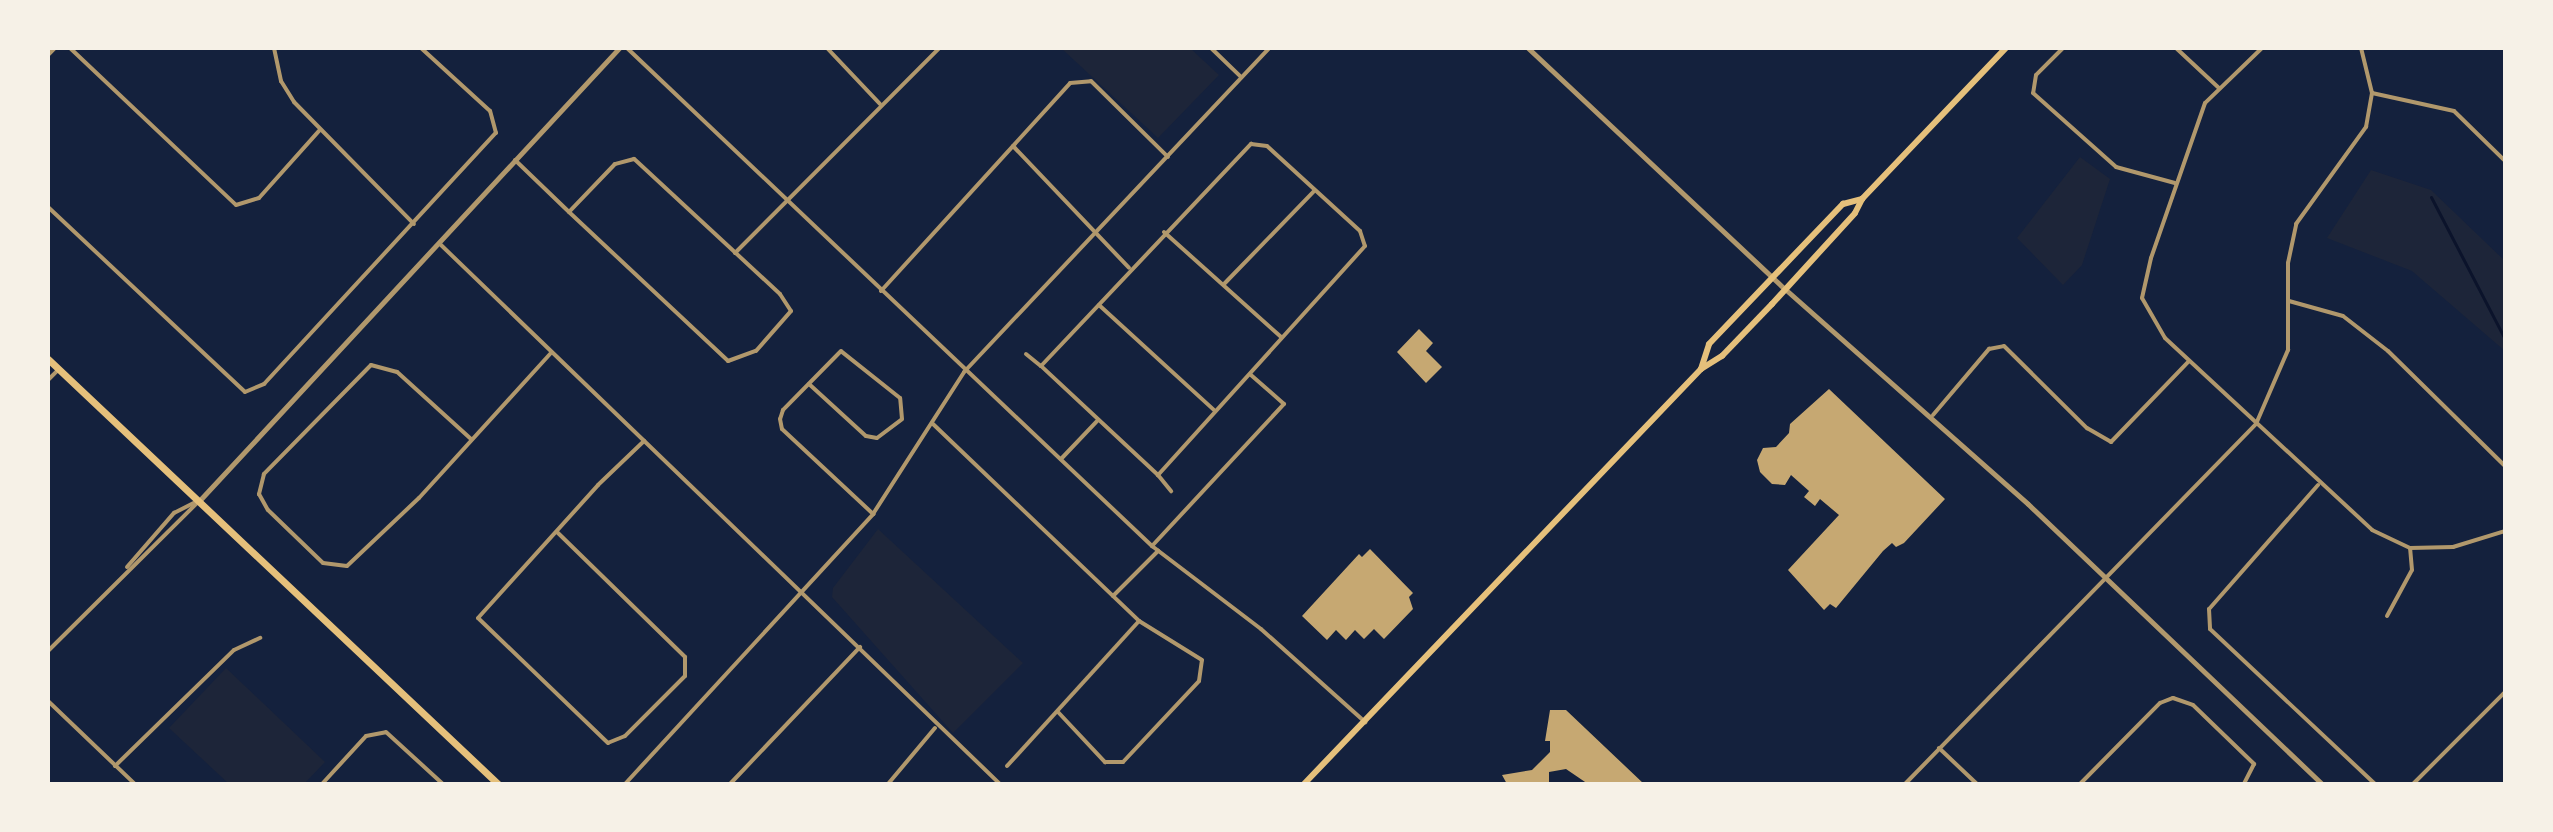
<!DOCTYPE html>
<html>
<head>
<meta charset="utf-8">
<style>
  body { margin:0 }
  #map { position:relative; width:2553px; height:832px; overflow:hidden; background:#14213d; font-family:"Libre Baskerville",serif }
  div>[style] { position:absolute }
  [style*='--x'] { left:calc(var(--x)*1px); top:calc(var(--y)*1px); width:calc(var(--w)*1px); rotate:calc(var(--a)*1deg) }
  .green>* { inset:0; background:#1d2539 }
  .stream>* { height:3px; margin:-1.5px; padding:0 1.5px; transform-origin:1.5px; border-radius:1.5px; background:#0b132b }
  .building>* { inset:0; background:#c6a872 }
  .minor>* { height:4px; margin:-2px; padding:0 2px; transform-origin:2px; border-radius:2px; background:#b1986c }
  .tertiary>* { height:5px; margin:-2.5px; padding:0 2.5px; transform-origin:2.5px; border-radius:2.5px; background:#b1986c }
  .secondary>* { height:6px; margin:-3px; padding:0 3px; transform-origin:3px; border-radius:3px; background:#e5c07b }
  .primary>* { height:7px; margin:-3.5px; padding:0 3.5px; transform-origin:3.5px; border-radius:3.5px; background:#e5c07b }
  span { translate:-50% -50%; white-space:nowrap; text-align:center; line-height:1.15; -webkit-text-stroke:8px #f6f1e7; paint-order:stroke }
  .frame { position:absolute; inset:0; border:50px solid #f6f1e7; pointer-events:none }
</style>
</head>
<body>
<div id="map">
  <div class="green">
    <i style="clip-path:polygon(1061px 48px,1190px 48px,1219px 75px,1158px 138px)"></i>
    <i style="clip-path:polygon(2080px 157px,2110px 179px,2082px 265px,2063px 285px,2017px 238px)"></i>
    <i style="clip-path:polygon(2371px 170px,2431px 190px,2505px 261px,2505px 351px,2412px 271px,2327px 238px)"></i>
    <i style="clip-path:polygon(878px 529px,1023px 663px,953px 733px,832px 597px,833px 588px)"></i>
    <i style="clip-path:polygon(226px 668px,325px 762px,304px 784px,229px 784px,169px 728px)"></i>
  </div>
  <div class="stream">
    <i style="--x:2431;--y:197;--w:160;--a:62.5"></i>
  </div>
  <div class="building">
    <i style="clip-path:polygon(1419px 329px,1433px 343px,1426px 351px,1442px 367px,1426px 383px,1397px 352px)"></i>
    <i style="clip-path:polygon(1829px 389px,1945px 499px,1904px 543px,1896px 547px,1892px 543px,1883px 551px,1836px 608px,1830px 604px,1824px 610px,1788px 570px,1839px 515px,1820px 499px,1815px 506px,1804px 497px,1809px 491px,1791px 475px,1785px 485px,1772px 484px,1760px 472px,1757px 460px,1763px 448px,1776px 447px,1789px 433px,1790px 424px)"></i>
    <i style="clip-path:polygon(1370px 549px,1413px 593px,1409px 597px,1413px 609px,1384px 639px,1374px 629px,1364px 639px,1355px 630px,1346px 640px,1336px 630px,1327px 640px,1302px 616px,1359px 554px,1362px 557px)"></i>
    <i style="clip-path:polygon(1550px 710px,1566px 710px,1644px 784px,1588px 784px,1566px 769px,1549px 772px,1549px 784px,1507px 784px,1502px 775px,1532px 770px,1550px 752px,1550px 741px,1545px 741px)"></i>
  </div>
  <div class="minor">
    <i style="--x:70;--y:48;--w:228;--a:43.4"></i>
    <i style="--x:236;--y:205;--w:24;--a:-17"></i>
    <i style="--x:259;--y:198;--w:90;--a:-48.2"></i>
    <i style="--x:274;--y:48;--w:34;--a:78"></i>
    <i style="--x:281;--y:81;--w:25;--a:58"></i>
    <i style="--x:294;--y:102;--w:171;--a:45.5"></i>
    <i style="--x:627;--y:48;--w:724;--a:43.49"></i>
    <i style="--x:1152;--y:546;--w:137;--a:37.3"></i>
    <i style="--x:1261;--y:629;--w:140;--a:41.8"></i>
    <i style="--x:827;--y:48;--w:77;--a:46.6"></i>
    <i style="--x:1211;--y:48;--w:42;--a:44"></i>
    <i style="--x:2063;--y:48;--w:38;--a:135"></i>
    <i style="--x:2036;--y:75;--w:18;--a:99"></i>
    <i style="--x:2033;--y:93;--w:111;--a:41.7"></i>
    <i style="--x:2116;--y:167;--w:61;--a:15.2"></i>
    <i style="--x:2176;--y:48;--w:59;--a:42.9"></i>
    <i style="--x:2262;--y:48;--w:79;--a:136"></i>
    <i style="--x:2205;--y:103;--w:164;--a:109.2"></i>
    <i style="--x:2151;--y:258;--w:41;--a:102.7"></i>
    <i style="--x:2142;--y:298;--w:46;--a:60.1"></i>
    <i style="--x:2165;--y:338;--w:282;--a:42.8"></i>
    <i style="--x:2372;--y:530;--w:42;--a:25.3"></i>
    <i style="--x:2410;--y:548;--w:43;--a:-1.3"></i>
    <i style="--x:2453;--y:547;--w:54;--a:-17.1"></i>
    <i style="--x:48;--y:55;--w:10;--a:-45"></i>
    <i style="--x:2372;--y:93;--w:84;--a:12.4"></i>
    <i style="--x:2454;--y:111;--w:71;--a:44.4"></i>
    <i style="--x:1251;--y:144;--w:16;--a:7"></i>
    <i style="--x:1267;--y:146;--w:126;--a:42.4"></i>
    <i style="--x:1360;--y:231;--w:16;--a:72"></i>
    <i style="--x:1365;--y:246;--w:309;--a:132.1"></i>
    <i style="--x:1158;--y:475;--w:160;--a:-137"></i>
    <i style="--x:1041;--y:366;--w:306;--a:-46.6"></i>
    <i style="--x:1013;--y:146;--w:168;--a:46.4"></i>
    <i style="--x:515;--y:160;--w:75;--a:43.9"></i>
    <i style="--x:569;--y:212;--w:218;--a:43.1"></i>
    <i style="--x:728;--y:361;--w:30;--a:-20"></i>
    <i style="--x:756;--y:351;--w:53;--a:-48.8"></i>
    <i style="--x:791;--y:311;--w:20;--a:-123"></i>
    <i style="--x:780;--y:294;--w:199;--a:-137.2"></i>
    <i style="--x:634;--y:159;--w:20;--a:165"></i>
    <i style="--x:615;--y:164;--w:66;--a:133.8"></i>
    <i style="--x:48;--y:207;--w:270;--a:43.2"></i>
    <i style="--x:245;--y:392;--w:21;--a:-23"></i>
    <i style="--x:264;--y:384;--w:342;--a:-47.3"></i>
    <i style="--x:496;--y:133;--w:23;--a:-105"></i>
    <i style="--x:490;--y:111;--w:93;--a:-137.6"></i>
    <i style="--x:1164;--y:232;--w:157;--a:41.9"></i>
    <i style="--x:441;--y:245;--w:777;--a:43.96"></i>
    <i style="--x:735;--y:253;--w:289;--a:-45.1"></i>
    <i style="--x:1225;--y:283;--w:129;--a:-45.9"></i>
    <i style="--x:881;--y:291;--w:281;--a:-47.7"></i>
    <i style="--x:1070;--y:83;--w:21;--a:-5"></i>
    <i style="--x:1091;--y:81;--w:108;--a:44.6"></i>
    <i style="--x:2289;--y:301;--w:56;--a:15.5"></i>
    <i style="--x:2343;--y:316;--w:57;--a:37.9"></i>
    <i style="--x:2388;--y:351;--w:164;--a:44.5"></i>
    <i style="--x:1099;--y:305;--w:157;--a:42.4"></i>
    <i style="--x:1026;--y:354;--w:19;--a:39"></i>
    <i style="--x:48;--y:380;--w:14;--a:-45"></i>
    <i style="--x:809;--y:384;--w:77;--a:42.4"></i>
    <i style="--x:866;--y:436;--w:11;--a:10"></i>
    <i style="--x:877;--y:438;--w:31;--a:-37"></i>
    <i style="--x:902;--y:419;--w:21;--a:-95"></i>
    <i style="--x:900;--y:398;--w:75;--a:-141.5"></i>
    <i style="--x:841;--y:351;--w:83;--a:134.5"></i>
    <i style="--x:783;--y:410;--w:9;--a:108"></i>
    <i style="--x:780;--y:419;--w:10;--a:79"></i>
    <i style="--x:782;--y:429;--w:125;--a:43"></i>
    <i style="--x:1933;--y:415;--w:87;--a:-49.7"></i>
    <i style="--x:1989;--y:349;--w:15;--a:-11"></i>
    <i style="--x:2004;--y:346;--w:117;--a:44.7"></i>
    <i style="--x:2087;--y:428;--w:28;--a:30"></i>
    <i style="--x:2111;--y:442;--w:112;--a:-46.1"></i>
    <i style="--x:933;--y:424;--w:285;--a:43.7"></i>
    <i style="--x:1139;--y:621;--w:196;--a:132.3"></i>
    <i style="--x:471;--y:439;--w:100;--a:-137.8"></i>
    <i style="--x:397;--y:372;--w:27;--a:-165"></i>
    <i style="--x:371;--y:365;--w:153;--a:134.5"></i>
    <i style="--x:264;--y:474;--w:21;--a:104"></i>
    <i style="--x:259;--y:494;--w:18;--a:61"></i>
    <i style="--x:268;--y:510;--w:76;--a:43.9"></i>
    <i style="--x:323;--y:563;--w:24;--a:7"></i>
    <i style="--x:347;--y:566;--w:99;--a:-43.4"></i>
    <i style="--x:419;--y:498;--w:195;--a:-47.7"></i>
    <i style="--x:1061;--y:459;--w:54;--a:-46.5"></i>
    <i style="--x:1158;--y:475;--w:21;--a:51"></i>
    <i style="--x:2318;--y:485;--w:165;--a:131.3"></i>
    <i style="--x:2209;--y:609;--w:20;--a:87"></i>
    <i style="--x:2210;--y:629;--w:226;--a:43.2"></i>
    <i style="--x:557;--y:532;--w:179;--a:44.3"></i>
    <i style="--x:685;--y:657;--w:19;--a:90"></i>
    <i style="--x:685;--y:676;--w:85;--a:135"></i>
    <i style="--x:625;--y:736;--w:18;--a:158"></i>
    <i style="--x:608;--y:743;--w:180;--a:-136.1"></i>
    <i style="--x:478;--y:618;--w:179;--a:-47.9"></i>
    <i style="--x:598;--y:485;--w:64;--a:-43.7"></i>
    <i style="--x:1152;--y:546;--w:194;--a:-47.1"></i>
    <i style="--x:1284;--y:404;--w:44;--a:-138.7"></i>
    <i style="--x:127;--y:567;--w:72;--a:-49"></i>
    <i style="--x:174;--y:513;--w:22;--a:-27"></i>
    <i style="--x:1113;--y:596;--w:64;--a:-45"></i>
    <i style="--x:2387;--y:616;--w:52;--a:-61.5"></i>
    <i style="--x:2412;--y:570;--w:22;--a:-95"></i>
    <i style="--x:48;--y:651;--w:213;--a:-44.8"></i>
    <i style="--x:48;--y:701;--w:120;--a:43.7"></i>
    <i style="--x:1058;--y:712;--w:69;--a:46.8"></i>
    <i style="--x:1105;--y:762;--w:18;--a:0"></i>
    <i style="--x:1123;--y:762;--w:111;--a:-46.8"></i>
    <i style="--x:1199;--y:681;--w:21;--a:-82"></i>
    <i style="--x:1202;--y:660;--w:74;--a:-148.2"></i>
    <i style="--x:1939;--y:748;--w:52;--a:43.5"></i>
    <i style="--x:115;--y:766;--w:166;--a:-44.3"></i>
    <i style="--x:234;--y:650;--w:29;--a:-25"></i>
    <i style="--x:322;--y:784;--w:65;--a:-47.5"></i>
    <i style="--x:366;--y:736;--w:20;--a:-11"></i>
    <i style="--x:386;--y:732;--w:77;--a:42.4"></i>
    <i style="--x:625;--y:784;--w:367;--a:-47.4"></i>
    <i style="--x:873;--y:514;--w:169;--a:-57.3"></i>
    <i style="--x:964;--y:372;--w:445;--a:-46.7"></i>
    <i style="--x:730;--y:784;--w:189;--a:-46.5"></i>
    <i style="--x:888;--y:784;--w:73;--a:-50"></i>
    <i style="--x:1905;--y:784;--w:503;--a:-45.73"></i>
    <i style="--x:2256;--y:424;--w:81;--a:-66.6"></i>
    <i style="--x:2288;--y:350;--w:87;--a:-90"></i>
    <i style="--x:2288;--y:263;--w:40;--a:-78"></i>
    <i style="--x:2296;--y:224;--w:120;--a:-54.2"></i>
    <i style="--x:2366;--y:127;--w:35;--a:-80"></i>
    <i style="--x:2372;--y:93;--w:46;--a:-103.7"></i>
    <i style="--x:2080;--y:784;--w:114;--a:-45.4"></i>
    <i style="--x:2160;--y:703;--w:14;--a:-21"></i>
    <i style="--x:2173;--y:698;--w:21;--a:19"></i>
    <i style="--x:2193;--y:705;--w:85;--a:44"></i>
    <i style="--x:2254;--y:764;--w:22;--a:117"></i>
    <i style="--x:2413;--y:784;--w:130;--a:-45"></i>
  </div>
  <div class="tertiary">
    <i style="--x:1528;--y:48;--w:352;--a:43.2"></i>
    <i style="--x:1785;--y:289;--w:324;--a:41.5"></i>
    <i style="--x:2028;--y:504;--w:406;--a:43.6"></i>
    <i style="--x:199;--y:501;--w:618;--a:-47.16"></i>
  </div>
  <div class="secondary">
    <i style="--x:1701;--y:369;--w:26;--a:-72"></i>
    <i style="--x:1709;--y:344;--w:194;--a:-46.3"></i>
    <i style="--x:1843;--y:204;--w:20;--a:-15"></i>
    <i style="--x:1304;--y:784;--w:574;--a:-46.27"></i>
    <i style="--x:1701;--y:369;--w:25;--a:-32"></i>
    <i style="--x:1722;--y:356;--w:72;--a:-46.1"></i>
    <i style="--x:1772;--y:304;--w:123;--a:-47.6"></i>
    <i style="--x:1855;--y:213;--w:16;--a:-63"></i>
    <i style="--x:1862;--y:199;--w:209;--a:-46.4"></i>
  </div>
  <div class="primary">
    <i style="--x:48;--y:359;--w:619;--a:43.36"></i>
  </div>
  <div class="frame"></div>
</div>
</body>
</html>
